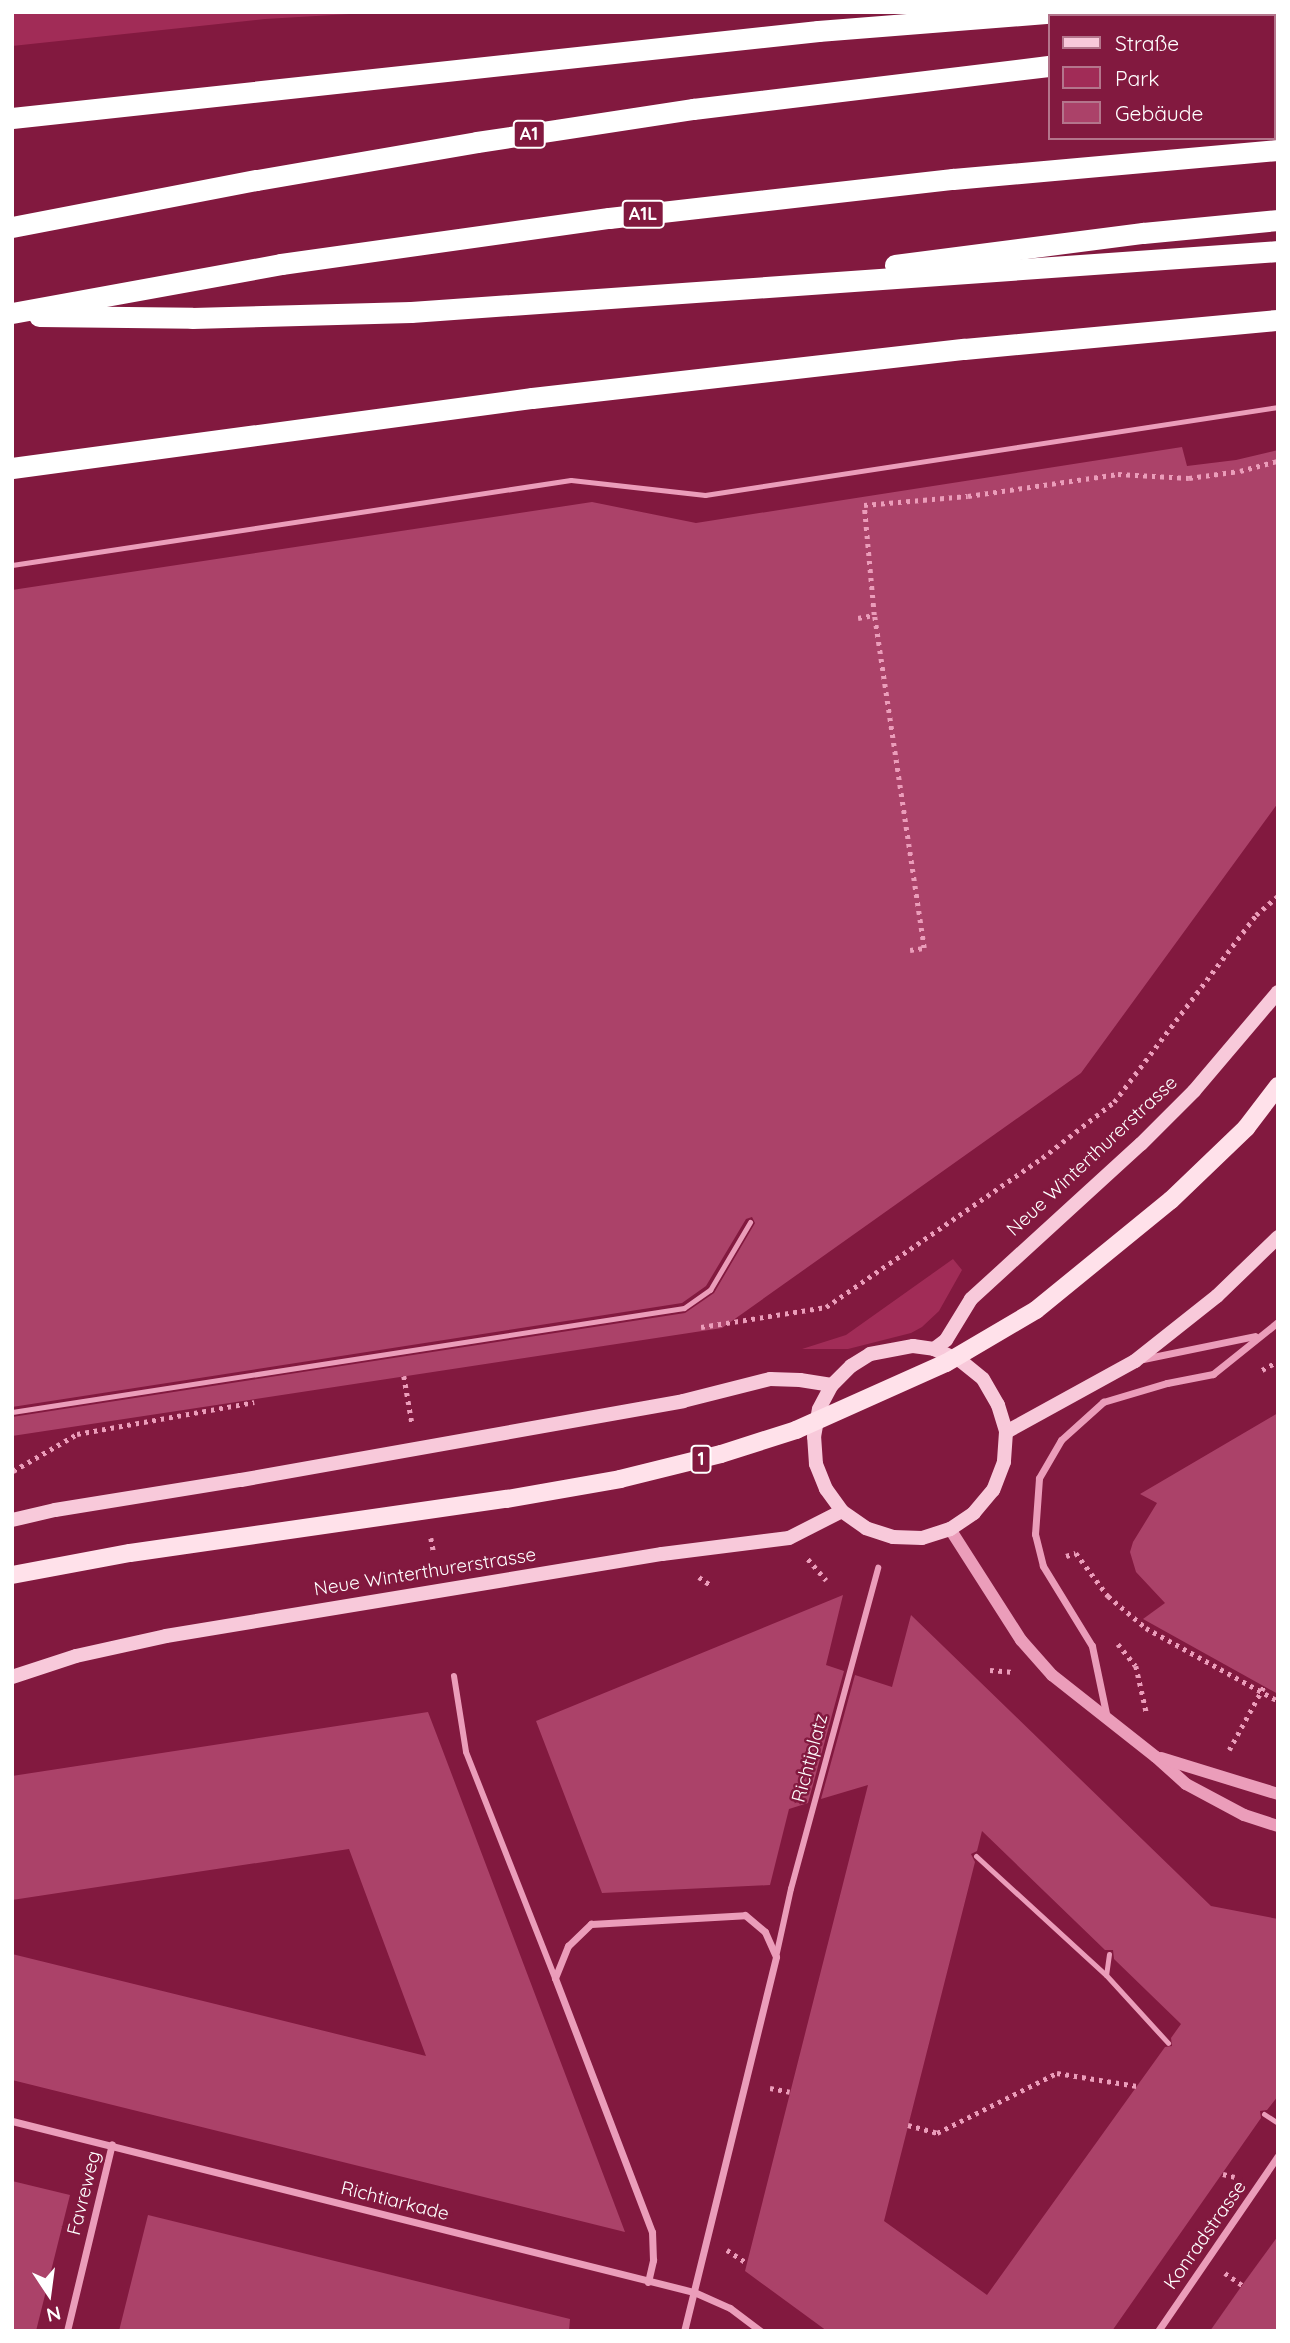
<!DOCTYPE html>
<html>
<head>
<meta charset="utf-8">
<style>
  body { margin:0 }
  #map { position:relative; width:1290px; height:2343px; overflow:hidden; background:#82193f; font-family:Quicksand,sans-serif }
  div>[style] { position:absolute }
  [style*='--x'] { left:calc(var(--x)*1px); top:calc(var(--y)*1px); width:calc(var(--w)*1px); rotate:calc(var(--a)*1deg) }
  .green>* { inset:0; background:#a12c57 }
  .building>* { inset:0; background:#ab4269 }
  .path>* { height:4.5px; margin-top:-2.25px; transform-origin:0; background:repeating-linear-gradient(90deg,#eb9dba 0 3.5px,transparent 0 8.5px) }
  .service>* { height:5px; margin:-2.5px; padding:0 2.5px; transform-origin:2.5px; border-radius:2.5px; background:#eb9dba }
  .pedestrian>* { height:6px; margin:-3px; padding:0 3px; transform-origin:3px; border-radius:3px; background:#eb9dba }
  .minor>* { height:7px; margin:-3.5px; padding:0 3.5px; transform-origin:3.5px; border-radius:3.5px; background:#eb9dba }
  .tertiary>* { height:12px; margin:-6px; padding:0 6px; transform-origin:6px; border-radius:6px; background:#eb9dba }
  .secondary>* { height:14px; margin:-7px; padding:0 7px; transform-origin:7px; border-radius:7px; background:#f8c9da }
  .motorway>* { height:21px; margin:-10.5px; padding:0 10.5px; transform-origin:10.5px; border-radius:10.5px; background:#fff }
  .primary-bridge>* { height:18px; margin:-9px; padding:0 9px; transform-origin:9px; border-radius:9px; background:#ffe1ea }
  span { translate:-50% -50%; white-space:nowrap; text-align:center; line-height:1.15; -webkit-text-stroke:5px #82193f; paint-order:stroke }
  .shield-label span { padding:2px 5px; background:#82193f; border:2px solid; border-radius:5px; -webkit-text-stroke-width:0 }
  .shield-label { font-size:18px; color:#fff; font-weight:700 }
  .street-label { font-size:19px; color:#fff }
  .frame { position:absolute; inset:0; border:14px solid #fff; pointer-events:none }
  .legend { position:absolute; left:1048px; top:14px; width:228px; height:126px; box-sizing:border-box; background:#82193f; border:2px solid #b4758c; margin:0; padding:9px 12px; list-style:none; font-size:21px; color:#fff }
  .legend li { display:flex; align-items:center; gap:14px; height:35px }
  .legend b { width:35px; border:2px solid #b4758c }
  .north { position:absolute; left:14px; top:2259px; width:70px; height:70px; -webkit-text-stroke:5px #82193f; paint-order:stroke; rotate:167deg; font-size:19px; font-weight:700; line-height:28px; text-align:center; color:#fff }
  .north::after { content:''; display:block; margin:auto; width:24px; height:32px; background:#fff; clip-path:polygon(50% 0,100% 100%,50% 72%,0 100%) }
</style>
</head>
<body>
<div id="map">
  <div class="green">
    <i style="clip-path:polygon(12px 12px,384px 12px,265px 19px,12px 46px)"></i>
    <i style="clip-path:polygon(953px 1259px,962px 1270px,939px 1311px,922px 1327px,911px 1333px,848px 1349px,802px 1349px,846px 1335px)"></i>
  </div>
  <div class="building">
    <i style="clip-path:polygon(1182px 447px,1187px 466px,1236px 460px,1278px 450px,1278px 803px,1081px 1073px,722px 1328px,12px 1436px,12px 1417px,685px 1313px,714px 1293px,755px 1223px,752px 1217px,746px 1219px,706px 1286px,682px 1303px,12px 1407px,12px 590px,592px 502px,696px 523px)"></i>
    <i style="clip-path:polygon(1278px 1413px,1278px 1694px,1143px 1619px,1165px 1603px,1136px 1572px,1130px 1552px,1133px 1542px,1157px 1503px,1140px 1494px)"></i>
    <i style="clip-path:polygon(843px 1595px,826px 1665px,844px 1671px,808px 1803px,789px 1809px,770px 1885px,602px 1893px,536px 1721px)"></i>
    <i style="clip-path:polygon(evenodd,911px 1615px,1211px 1906px,1278px 1919px,1278px 2096px,1267px 2110px,1260px 2111px,1261px 2118px,1112px 2331px,827px 2331px,745px 2271px,868px 1785px,821px 1799px,855px 1675px,892px 1687px,911px 1615px,982px 1831px,1105px 1950px,1113px 1950px,1114px 1959px,1181px 2024px,1171px 2038px,1172px 2046px,1165px 2047px,987px 2295px,884px 2221px,975px 1862px,971px 1854px,977px 1851px,982px 1831px)"></i>
    <i style="clip-path:polygon(428px 1712px,441px 1746px,625px 2232px,12px 2080px,12px 1954px,426px 2056px,349px 1849px,12px 1900px,12px 1776px)"></i>
    <i style="clip-path:polygon(12px 2181px,70px 2195px,36px 2331px,12px 2331px)"></i>
    <i style="clip-path:polygon(148px 2215px,570px 2319px,569px 2331px,119px 2331px)"></i>
    <i style="clip-path:polygon(1278px 2236px,1278px 2331px,1210px 2331px,1243px 2284px)"></i>
  </div>
  <div class="path">
    <i style="--x:858;--y:618;--w:16;--a:-11"></i>
    <i style="--x:910;--y:950;--w:14;--a:-8"></i>
    <i style="--x:924;--y:948;--w:337;--a:-98.5"></i>
    <i style="--x:874;--y:615;--w:110;--a:-95.2"></i>
    <i style="--x:864;--y:505;--w:104;--a:-4.9"></i>
    <i style="--x:968;--y:496;--w:152;--a:-8.3"></i>
    <i style="--x:1118;--y:474;--w:71;--a:3.2"></i>
    <i style="--x:1189;--y:478;--w:51;--a:-7.8"></i>
    <i style="--x:1240;--y:471;--w:39;--a:-15"></i>
    <i style="--x:701;--y:1327;--w:127;--a:-9.1"></i>
    <i style="--x:826;--y:1307;--w:262;--a:-34.6"></i>
    <i style="--x:1042;--y:1158;--w:91;--a:-37.9"></i>
    <i style="--x:1114;--y:1102;--w:235;--a:-52.8"></i>
    <i style="--x:1256;--y:915;--w:29;--a:-41"></i>
    <i style="--x:1262;--y:1370;--w:18;--a:-29"></i>
    <i style="--x:404;--y:1376;--w:48;--a:80.3"></i>
    <i style="--x:13;--y:1471;--w:74;--a:-30"></i>
    <i style="--x:77;--y:1434;--w:180;--a:-10.2"></i>
    <i style="--x:431;--y:1538;--w:16;--a:79"></i>
    <i style="--x:1066;--y:1556;--w:10;--a:-17"></i>
    <i style="--x:1076;--y:1553;--w:54;--a:53.3"></i>
    <i style="--x:1108;--y:1596;--w:50;--a:40.1"></i>
    <i style="--x:1146;--y:1628;--w:151;--a:28.9"></i>
    <i style="--x:808;--y:1559;--w:28;--a:49"></i>
    <i style="--x:699;--y:1577;--w:16;--a:35"></i>
    <i style="--x:1118;--y:1644;--w:28;--a:51"></i>
    <i style="--x:1136;--y:1666;--w:50;--a:77.3"></i>
    <i style="--x:990;--y:1670;--w:24;--a:5"></i>
    <i style="--x:1229;--y:1750;--w:73;--a:-61.3"></i>
    <i style="--x:770;--y:2088;--w:20;--a:11"></i>
    <i style="--x:908;--y:2125;--w:30;--a:15"></i>
    <i style="--x:937;--y:2133;--w:134;--a:-26.6"></i>
    <i style="--x:1057;--y:2073;--w:81;--a:9.2"></i>
    <i style="--x:1223;--y:2174;--w:12;--a:14"></i>
    <i style="--x:727;--y:2250;--w:24;--a:33"></i>
    <i style="--x:1225;--y:2273;--w:21;--a:35"></i>
  </div>
  <div class="service">
    <i style="--x:12;--y:565;--w:565;--a:-8.65"></i>
    <i style="--x:571;--y:480;--w:135;--a:6.4"></i>
    <i style="--x:705;--y:495;--w:580;--a:-8.73"></i>
    <i style="--x:12;--y:1412;--w:680;--a:-8.8"></i>
    <i style="--x:684;--y:1308;--w:32;--a:-35"></i>
    <i style="--x:710;--y:1290;--w:79;--a:-59.5"></i>
    <i style="--x:976;--y:1856;--w:176;--a:42.5"></i>
    <i style="--x:1109;--y:1954;--w:21;--a:98"></i>
    <i style="--x:1106;--y:1975;--w:92;--a:47.6"></i>
    <i style="--x:1264;--y:2114;--w:17;--a:33"></i>
  </div>
  <div class="pedestrian">
    <i style="--x:454;--y:1676;--w:77;--a:81"></i>
    <i style="--x:466;--y:1752;--w:243;--a:68.5"></i>
    <i style="--x:776;--y:1957;--w:70;--a:-77.6"></i>
    <i style="--x:791;--y:1889;--w:333;--a:-74.8"></i>
  </div>
  <div class="minor">
    <i style="--x:1143;--y:1359;--w:114;--a:-11.6"></i>
    <i style="--x:1107;--y:1718;--w:74;--a:-101.8"></i>
    <i style="--x:1092;--y:1646;--w:94;--a:-121.5"></i>
    <i style="--x:1043;--y:1566;--w:33;--a:-104"></i>
    <i style="--x:1035;--y:1534;--w:56;--a:-85.9"></i>
    <i style="--x:1039;--y:1478;--w:44;--a:-59.9"></i>
    <i style="--x:1061;--y:1440;--w:57;--a:-42.1"></i>
    <i style="--x:1103;--y:1402;--w:67;--a:-16.5"></i>
    <i style="--x:1167;--y:1383;--w:47;--a:-11.1"></i>
    <i style="--x:1213;--y:1374;--w:83;--a:-38.7"></i>
    <i style="--x:12;--y:2121;--w:703;--a:14.08"></i>
    <i style="--x:694;--y:2292;--w:39;--a:24"></i>
    <i style="--x:730;--y:2308;--w:39;--a:37"></i>
    <i style="--x:648;--y:2282;--w:23;--a:-77"></i>
    <i style="--x:653;--y:2260;--w:28;--a:-92"></i>
    <i style="--x:652;--y:2232;--w:272;--a:-110.9"></i>
    <i style="--x:555;--y:1978;--w:35;--a:-68"></i>
    <i style="--x:568;--y:1946;--w:32;--a:-44"></i>
    <i style="--x:591;--y:1924;--w:154;--a:-3.3"></i>
    <i style="--x:745;--y:1915;--w:26;--a:40"></i>
    <i style="--x:765;--y:1932;--w:27;--a:66"></i>
    <i style="--x:776;--y:1957;--w:385;--a:103.8"></i>
    <i style="--x:67;--y:2331;--w:192;--a:-76.5"></i>
    <i style="--x:1158;--y:2331;--w:212;--a:-55.6"></i>
  </div>
  <div class="tertiary">
    <i style="--x:950;--y:1529;--w:132;--a:57.4"></i>
    <i style="--x:1021;--y:1640;--w:47;--a:48.5"></i>
    <i style="--x:1052;--y:1675;--w:132;--a:38.3"></i>
    <i style="--x:1156;--y:1757;--w:40;--a:42"></i>
    <i style="--x:1186;--y:1784;--w:66;--a:28.1"></i>
    <i style="--x:1244;--y:1815;--w:36;--a:18"></i>
    <i style="--x:1161;--y:1758;--w:122;--a:17.1"></i>
  </div>
  <div class="secondary">
    <i style="--x:934;--y:1349;--w:30;--a:24"></i>
    <i style="--x:961;--y:1361;--w:28;--a:39"></i>
    <i style="--x:983;--y:1379;--w:30;--a:60"></i>
    <i style="--x:998;--y:1405;--w:28;--a:73"></i>
    <i style="--x:1006;--y:1432;--w:30;--a:94"></i>
    <i style="--x:1004;--y:1462;--w:30;--a:111"></i>
    <i style="--x:993;--y:1490;--w:30;--a:130"></i>
    <i style="--x:974;--y:1513;--w:29;--a:146"></i>
    <i style="--x:950;--y:1529;--w:29;--a:162"></i>
    <i style="--x:922;--y:1538;--w:29;--a:-178"></i>
    <i style="--x:893;--y:1537;--w:28;--a:-162"></i>
    <i style="--x:866;--y:1528;--w:29;--a:-145"></i>
    <i style="--x:842;--y:1511;--w:27;--a:-126"></i>
    <i style="--x:826;--y:1489;--w:27;--a:-112"></i>
    <i style="--x:816;--y:1464;--w:27;--a:-94"></i>
    <i style="--x:814;--y:1437;--w:28;--a:-80"></i>
    <i style="--x:819;--y:1409;--w:27;--a:-62"></i>
    <i style="--x:832;--y:1385;--w:27;--a:-45"></i>
    <i style="--x:851;--y:1366;--w:22;--a:-32"></i>
    <i style="--x:870;--y:1354;--w:44;--a:-10.5"></i>
    <i style="--x:913;--y:1346;--w:21;--a:8"></i>
    <i style="--x:934;--y:1349;--w:15;--a:-37"></i>
    <i style="--x:946;--y:1340;--w:48;--a:-58.6"></i>
    <i style="--x:971;--y:1299;--w:230;--a:-42.4"></i>
    <i style="--x:1141;--y:1144;--w:75;--a:-45"></i>
    <i style="--x:1194;--y:1091;--w:130;--a:-49.7"></i>
    <i style="--x:1006;--y:1432;--w:147;--a:-28.8"></i>
    <i style="--x:1135;--y:1361;--w:105;--a:-38.4"></i>
    <i style="--x:1217;--y:1296;--w:85;--a:-44"></i>
    <i style="--x:12;--y:1520;--w:44;--a:-13.1"></i>
    <i style="--x:55;--y:1510;--w:188;--a:-9.2"></i>
    <i style="--x:241;--y:1480;--w:449;--a:-10.1"></i>
    <i style="--x:683;--y:1401;--w:90;--a:-14.2"></i>
    <i style="--x:770;--y:1379;--w:30;--a:2"></i>
    <i style="--x:800;--y:1380;--w:32;--a:9"></i>
    <i style="--x:12;--y:1677;--w:67;--a:-18.2"></i>
    <i style="--x:76;--y:1656;--w:92;--a:-12.5"></i>
    <i style="--x:166;--y:1636;--w:503;--a:-9.39"></i>
    <i style="--x:662;--y:1554;--w:128;--a:-7.2"></i>
    <i style="--x:789;--y:1538;--w:59;--a:-27"></i>
  </div>
  <div class="motorway">
    <i style="--x:1274;--y:44;--w:4;--a:0"></i>
    <i style="--x:12;--y:118;--w:811;--a:-6.16"></i>
    <i style="--x:818;--y:31;--w:241;--a:-4.5"></i>
    <i style="--x:12;--y:227;--w:249;--a:-10.9"></i>
    <i style="--x:257;--y:180;--w:223;--a:-9.8"></i>
    <i style="--x:477;--y:142;--w:219;--a:-8.7"></i>
    <i style="--x:693;--y:109;--w:360;--a:-6.9"></i>
    <i style="--x:895;--y:265;--w:250;--a:-7.4"></i>
    <i style="--x:1143;--y:233;--w:136;--a:-5.5"></i>
    <i style="--x:12;--y:313;--w:273;--a:-10.3"></i>
    <i style="--x:281;--y:264;--w:331;--a:-8"></i>
    <i style="--x:609;--y:218;--w:346;--a:-6.5"></i>
    <i style="--x:953;--y:179;--w:326;--a:-5.1"></i>
    <i style="--x:39;--y:316;--w:153;--a:0.7"></i>
    <i style="--x:192;--y:318;--w:219;--a:-1.6"></i>
    <i style="--x:411;--y:312;--w:869;--a:-4.02"></i>
    <i style="--x:12;--y:468;--w:525;--a:-7.67"></i>
    <i style="--x:532;--y:398;--w:435;--a:-6.5"></i>
    <i style="--x:964;--y:349;--w:315;--a:-5.3"></i>
  </div>
  <div class="primary-bridge">
    <i style="--x:12;--y:1575;--w:120;--a:-10.6"></i>
    <i style="--x:130;--y:1553;--w:381;--a:-8.2"></i>
    <i style="--x:507;--y:1499;--w:115;--a:-10"></i>
    <i style="--x:620;--y:1479;--w:104;--a:-13.9"></i>
    <i style="--x:721;--y:1454;--w:79;--a:-17.7"></i>
    <i style="--x:796;--y:1430;--w:164;--a:-24.1"></i>
    <i style="--x:946;--y:1363;--w:104;--a:-30.5"></i>
    <i style="--x:1036;--y:1310;--w:174;--a:-39.2"></i>
    <i style="--x:1171;--y:1200;--w:104;--a:-43.8"></i>
    <i style="--x:1246;--y:1128;--w:53;--a:-52.7"></i>
  </div>
  <div class="shield-label">
    <span style="left:529px;top:134px">A1</span>
    <span style="left:643px;top:214px">A1L</span>
    <span style="left:701px;top:1459px">1</span>
  </div>
  <div class="street-label">
    <span style="left:1092px;top:1156px;rotate:-43deg">Neue Winterthurerstrasse</span>
    <span style="left:425px;top:1572px;rotate:-9deg">Neue Winterthurerstrasse</span>
    <span style="left:810px;top:1758px;rotate:-75deg">Richtiplatz</span>
    <span style="left:84px;top:2193px;rotate:-76deg">Favreweg</span>
    <span style="left:395px;top:2201px;rotate:14deg">Richtiarkade</span>
    <span style="left:1205px;top:2235px;rotate:-55deg">Konradstrasse</span>
  </div>
  <div class="frame"></div>
  <ul class="legend">
  <li><b style="height:9px;background:#f8c9da"></b>Straße</li>
  <li><b style="height:19px;background:#a12c57"></b>Park</li>
  <li><b style="height:19px;background:#ab4269"></b>Gebäude</li>
  </ul>
  <div class="north">N</div>
</div>
</body>
</html>
